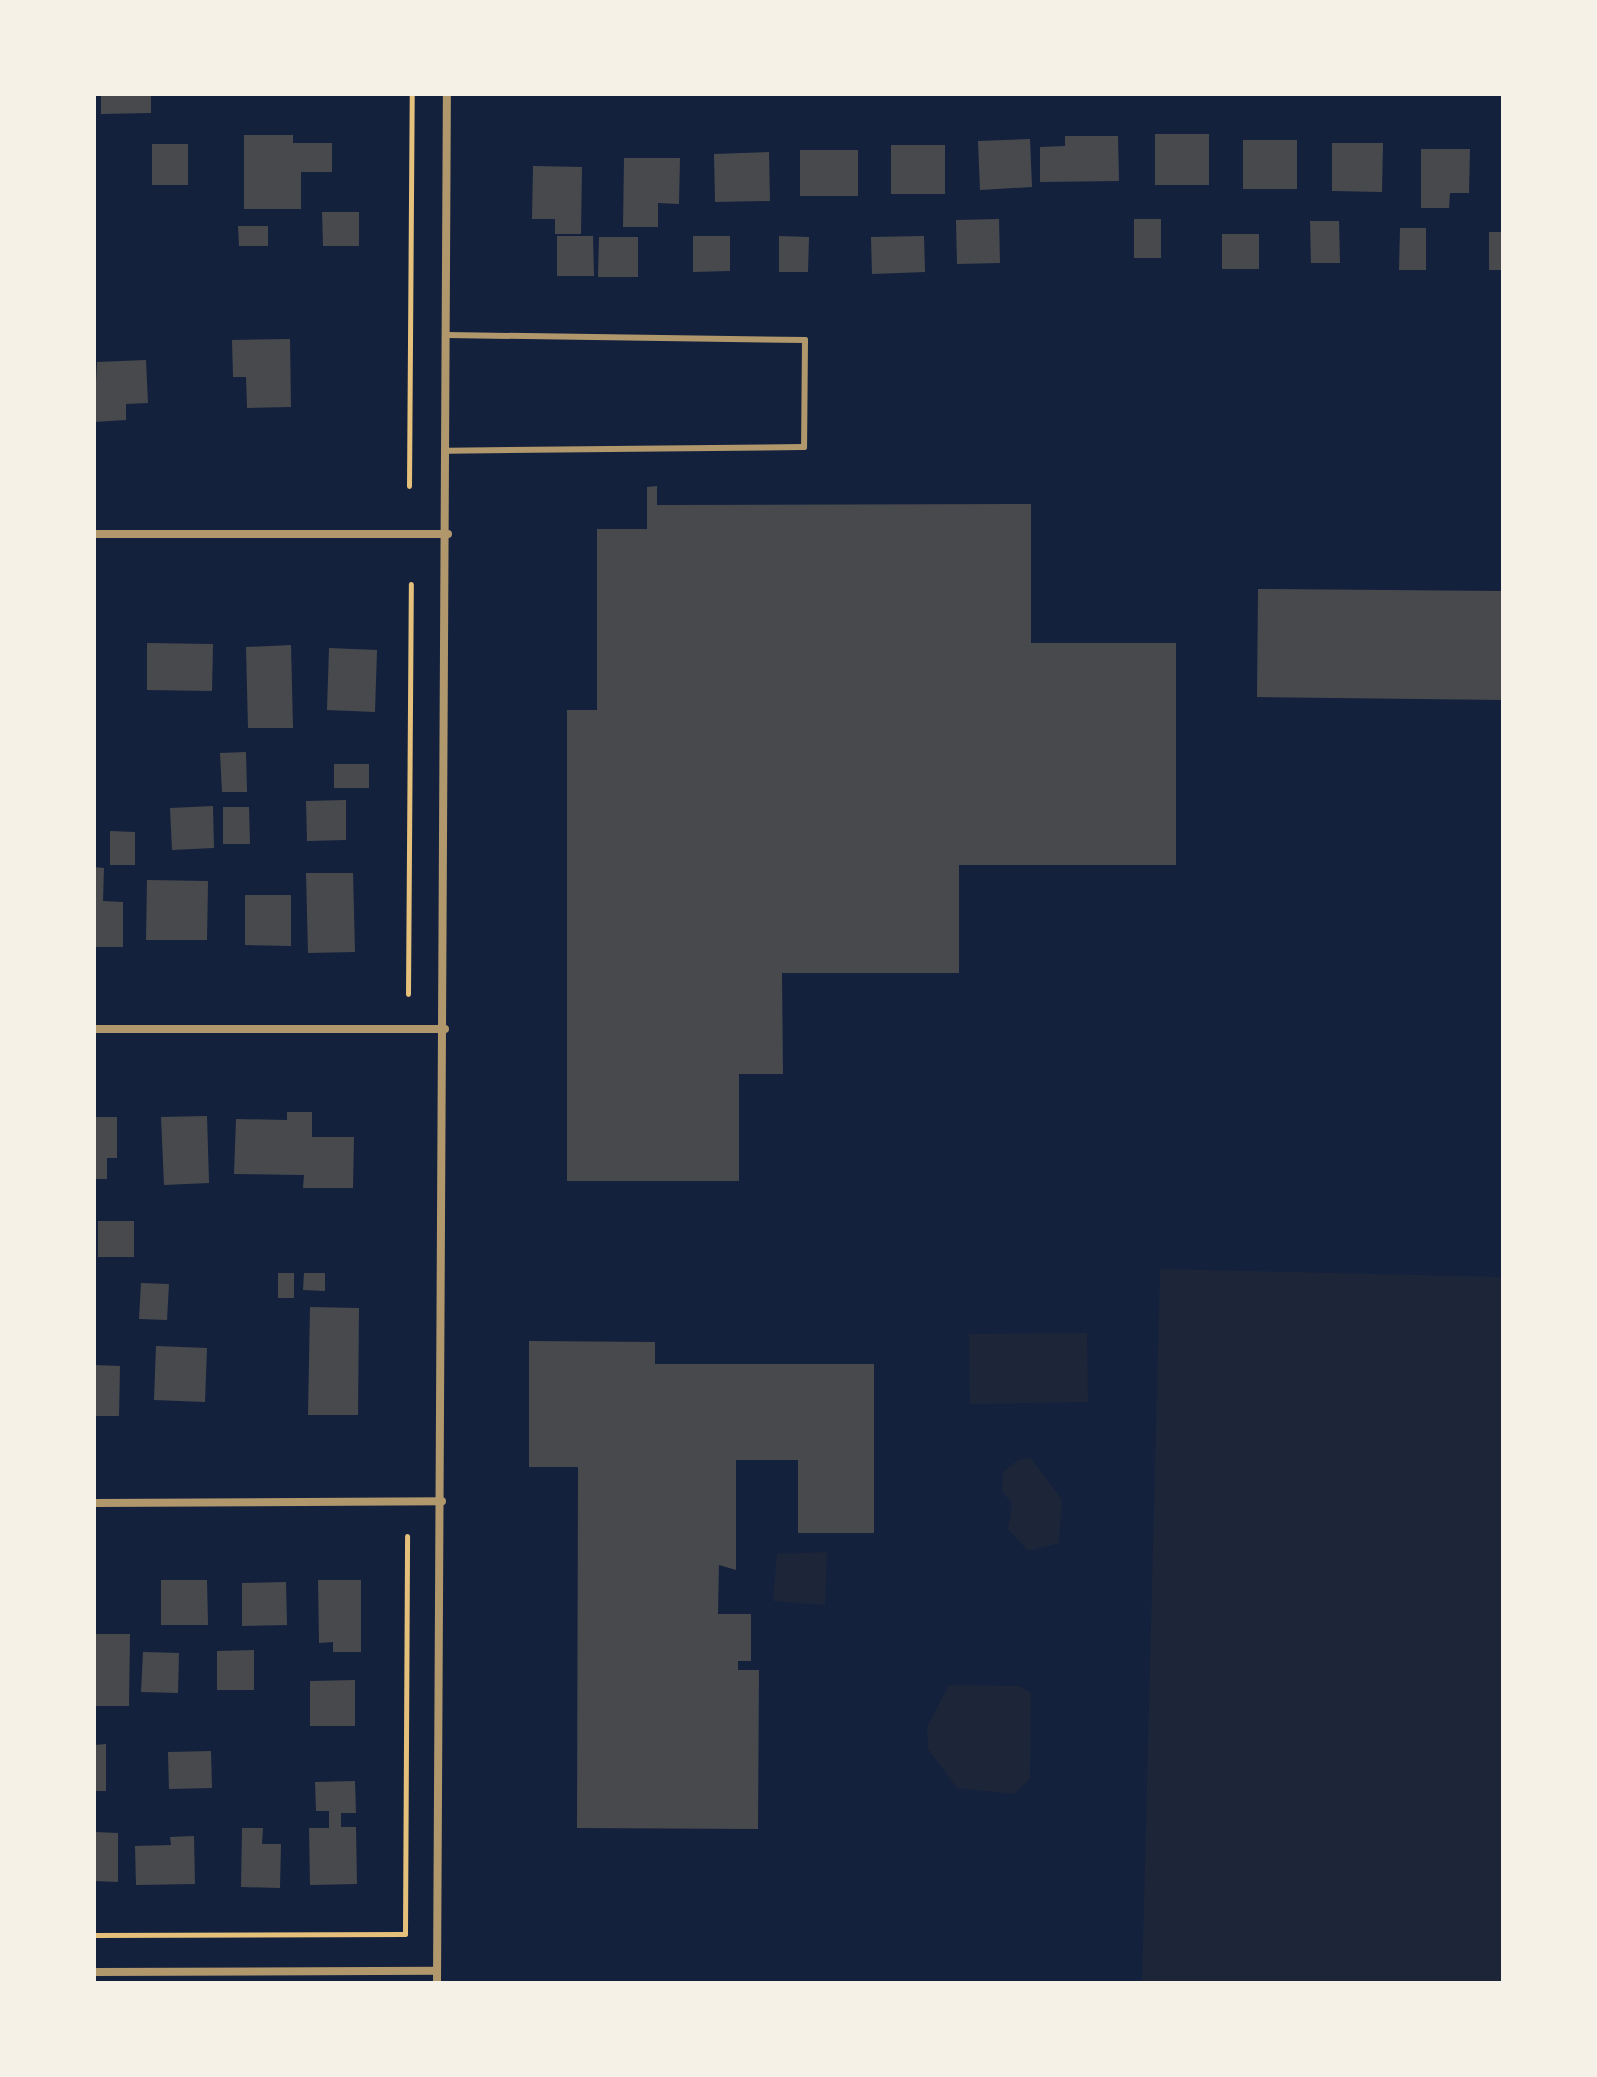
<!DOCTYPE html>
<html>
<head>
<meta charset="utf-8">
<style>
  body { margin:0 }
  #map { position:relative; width:1597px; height:2077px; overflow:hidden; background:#14213d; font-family:"DejaVu Sans",sans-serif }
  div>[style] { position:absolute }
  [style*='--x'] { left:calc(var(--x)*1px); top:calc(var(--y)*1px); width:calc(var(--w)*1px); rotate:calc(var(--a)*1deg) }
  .green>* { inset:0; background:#1d2539 }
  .building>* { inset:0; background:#48494c }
  .path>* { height:5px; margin:-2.5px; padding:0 2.5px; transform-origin:2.5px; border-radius:2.5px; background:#e5c07b }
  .service>* { height:6px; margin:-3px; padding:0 3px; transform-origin:3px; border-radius:3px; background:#b1986c }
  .minor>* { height:8px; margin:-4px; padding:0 4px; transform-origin:4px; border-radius:4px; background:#b1986c }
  span { translate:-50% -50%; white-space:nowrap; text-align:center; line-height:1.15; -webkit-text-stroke:6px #f6f1e7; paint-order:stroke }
  .frame { position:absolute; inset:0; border:96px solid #f6f1e7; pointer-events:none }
</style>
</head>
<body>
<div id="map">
  <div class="green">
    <i style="clip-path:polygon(1160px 1269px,1503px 1277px,1503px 1983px,1142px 1983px)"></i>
    <i style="clip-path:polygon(1087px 1333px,1088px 1402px,970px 1404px,969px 1334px)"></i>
    <i style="clip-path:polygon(1031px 1458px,1062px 1500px,1059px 1543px,1028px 1551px,1008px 1529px,1012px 1504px,1002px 1491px,1003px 1472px,1018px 1460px)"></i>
    <i style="clip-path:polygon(827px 1552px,825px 1605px,773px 1601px,777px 1554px)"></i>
    <i style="clip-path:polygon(949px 1685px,1019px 1686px,1031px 1693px,1030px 1779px,1014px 1794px,957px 1788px,928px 1749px,927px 1727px)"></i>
  </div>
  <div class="building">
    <i style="clip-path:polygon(101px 94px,151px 94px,151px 113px,101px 114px)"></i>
    <i style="clip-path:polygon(1155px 134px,1209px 134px,1209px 185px,1155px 185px)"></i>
    <i style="clip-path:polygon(244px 135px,293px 135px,293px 143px,332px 143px,332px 172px,301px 172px,301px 209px,244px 209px)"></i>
    <i style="clip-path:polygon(1065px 136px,1118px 136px,1119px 181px,1040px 182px,1040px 147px,1065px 146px)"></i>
    <i style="clip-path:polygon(1030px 139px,1032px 187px,980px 190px,978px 141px)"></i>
    <i style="clip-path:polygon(1243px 140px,1297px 140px,1297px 189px,1243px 189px)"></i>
    <i style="clip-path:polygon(1332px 143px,1383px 143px,1382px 192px,1332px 191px)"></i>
    <i style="clip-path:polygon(152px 144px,188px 144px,188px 185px,152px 185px)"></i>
    <i style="clip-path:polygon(891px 145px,945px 145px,945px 194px,891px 194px)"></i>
    <i style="clip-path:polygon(1421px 149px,1470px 149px,1469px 193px,1450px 193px,1449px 208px,1421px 208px)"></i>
    <i style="clip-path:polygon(800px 150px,858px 150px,858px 196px,800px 196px)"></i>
    <i style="clip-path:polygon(769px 152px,770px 201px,715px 202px,714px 154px)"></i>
    <i style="clip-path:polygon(624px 158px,680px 158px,679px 204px,658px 203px,658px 227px,623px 227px)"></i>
    <i style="clip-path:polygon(533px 166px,582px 167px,581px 234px,555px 234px,555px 219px,532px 219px)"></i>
    <i style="clip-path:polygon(322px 212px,359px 212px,359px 246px,323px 246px)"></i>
    <i style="clip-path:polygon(999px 219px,1000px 263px,957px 264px,956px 220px)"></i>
    <i style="clip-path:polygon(1134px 219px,1161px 219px,1161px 258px,1134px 258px)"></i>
    <i style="clip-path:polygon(1310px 221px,1339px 221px,1340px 263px,1311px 263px)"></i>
    <i style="clip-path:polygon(238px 226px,268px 226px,268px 246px,239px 246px)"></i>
    <i style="clip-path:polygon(1400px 228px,1426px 228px,1426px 270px,1399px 270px)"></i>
    <i style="clip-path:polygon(1489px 232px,1503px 232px,1503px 270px,1489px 270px)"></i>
    <i style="clip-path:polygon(1222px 234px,1259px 234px,1259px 269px,1222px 269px)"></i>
    <i style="clip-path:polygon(557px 236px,593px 236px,594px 276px,557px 276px)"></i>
    <i style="clip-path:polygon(693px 236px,730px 236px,730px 271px,693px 272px)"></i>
    <i style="clip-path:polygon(779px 236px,809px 237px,808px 272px,779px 272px)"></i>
    <i style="clip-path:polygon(924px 236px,925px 272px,872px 274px,871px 237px)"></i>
    <i style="clip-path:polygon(599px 237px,638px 237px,638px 277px,598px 277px)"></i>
    <i style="clip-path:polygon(290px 339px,291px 407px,247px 408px,246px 377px,233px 377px,232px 340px)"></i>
    <i style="clip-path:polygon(146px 360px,148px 403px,126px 404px,126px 420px,94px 422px,97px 362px)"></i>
    <i style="clip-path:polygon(657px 486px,657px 505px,1031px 504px,1031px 643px,1176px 643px,1176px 865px,959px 865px,959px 973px,782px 973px,783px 1074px,739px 1074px,739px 1181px,567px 1181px,567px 710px,597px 710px,597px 529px,647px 529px,647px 487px)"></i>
    <i style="clip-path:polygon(1258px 589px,1503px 591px,1503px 700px,1257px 697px)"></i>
    <i style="clip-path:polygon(147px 643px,213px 644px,212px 691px,147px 690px)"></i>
    <i style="clip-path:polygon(291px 645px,293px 728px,248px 728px,246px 647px)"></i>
    <i style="clip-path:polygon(329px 648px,377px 650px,375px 712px,327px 710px)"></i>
    <i style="clip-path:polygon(246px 752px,247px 792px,222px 792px,220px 753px)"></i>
    <i style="clip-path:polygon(334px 764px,369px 764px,369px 788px,334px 788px)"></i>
    <i style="clip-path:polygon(346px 800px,346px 840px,307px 841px,306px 801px)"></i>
    <i style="clip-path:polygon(213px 806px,214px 848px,172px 850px,170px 808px)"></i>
    <i style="clip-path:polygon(223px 807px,249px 807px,250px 844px,223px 844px)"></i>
    <i style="clip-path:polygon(110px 831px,135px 832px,135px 865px,110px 865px)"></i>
    <i style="clip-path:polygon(94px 867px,104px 868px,103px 901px,123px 902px,123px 947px,94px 947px)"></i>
    <i style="clip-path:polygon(306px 873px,353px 873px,355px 952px,308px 953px)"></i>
    <i style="clip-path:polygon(147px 880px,208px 881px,207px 940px,146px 940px)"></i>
    <i style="clip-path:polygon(245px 895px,291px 895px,291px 946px,245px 945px)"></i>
    <i style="clip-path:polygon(287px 1112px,312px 1112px,312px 1137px,354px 1137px,353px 1188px,303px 1188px,304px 1175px,234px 1174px,236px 1119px,287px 1120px)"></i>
    <i style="clip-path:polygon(207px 1116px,209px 1183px,164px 1185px,161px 1117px)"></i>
    <i style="clip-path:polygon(94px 1117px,117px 1117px,117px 1158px,107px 1158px,107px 1179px,94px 1179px)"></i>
    <i style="clip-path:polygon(98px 1221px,134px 1221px,134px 1257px,98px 1257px)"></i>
    <i style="clip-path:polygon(278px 1273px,294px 1273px,294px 1298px,278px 1298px)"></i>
    <i style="clip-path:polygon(304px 1273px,325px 1273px,325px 1291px,303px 1290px)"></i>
    <i style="clip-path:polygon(141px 1283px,169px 1284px,167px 1320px,139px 1319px)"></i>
    <i style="clip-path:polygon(310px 1307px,359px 1308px,358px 1415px,308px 1415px)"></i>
    <i style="clip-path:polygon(529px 1341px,655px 1342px,655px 1364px,874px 1364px,874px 1533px,798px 1533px,798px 1460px,736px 1460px,736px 1570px,719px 1565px,718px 1614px,751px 1614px,751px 1661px,738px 1661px,738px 1670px,759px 1670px,758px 1829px,577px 1828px,578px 1467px,529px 1467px)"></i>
    <i style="clip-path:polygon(156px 1346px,207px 1348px,205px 1402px,154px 1400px)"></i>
    <i style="clip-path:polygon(94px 1365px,120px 1366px,119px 1416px,94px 1416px)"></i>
    <i style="clip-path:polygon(161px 1580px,207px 1580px,208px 1625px,161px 1625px)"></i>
    <i style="clip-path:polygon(318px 1580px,361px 1580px,361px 1652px,333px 1652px,333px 1642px,319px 1643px)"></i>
    <i style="clip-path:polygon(286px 1582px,287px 1625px,242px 1626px,242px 1583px)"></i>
    <i style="clip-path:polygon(94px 1634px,130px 1634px,129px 1706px,94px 1706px)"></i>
    <i style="clip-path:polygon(254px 1650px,254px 1690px,217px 1690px,217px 1651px)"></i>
    <i style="clip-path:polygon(143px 1652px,179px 1653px,178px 1693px,141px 1692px)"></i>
    <i style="clip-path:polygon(355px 1680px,355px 1726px,310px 1726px,310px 1681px)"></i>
    <i style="clip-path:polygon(106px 1744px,106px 1791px,94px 1791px,94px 1745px)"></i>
    <i style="clip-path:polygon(211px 1751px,212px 1788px,169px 1789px,168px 1752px)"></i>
    <i style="clip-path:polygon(355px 1781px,356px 1813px,341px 1813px,341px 1827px,356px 1827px,357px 1884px,310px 1885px,309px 1828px,329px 1828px,329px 1811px,316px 1811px,315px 1782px)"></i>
    <i style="clip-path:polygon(242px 1828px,263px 1828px,262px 1844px,281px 1844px,280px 1888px,241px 1887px)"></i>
    <i style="clip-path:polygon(94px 1832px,118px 1833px,118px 1882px,94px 1881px)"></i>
    <i style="clip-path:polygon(194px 1836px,195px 1884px,136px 1885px,135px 1846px,171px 1845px,170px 1837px)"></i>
  </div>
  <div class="path">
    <i style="--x:409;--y:486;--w:392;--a:-89.6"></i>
    <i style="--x:408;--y:994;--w:410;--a:-89.6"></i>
    <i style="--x:94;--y:1935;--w:311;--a:-0.2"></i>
    <i style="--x:405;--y:1934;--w:398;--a:-89.7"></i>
  </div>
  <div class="service">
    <i style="--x:447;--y:335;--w:358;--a:0.8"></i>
    <i style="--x:805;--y:340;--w:107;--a:90.5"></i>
    <i style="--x:804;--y:447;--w:356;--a:179.4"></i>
  </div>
  <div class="minor">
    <i style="--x:94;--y:534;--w:354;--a:0"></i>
    <i style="--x:94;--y:1029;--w:351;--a:0"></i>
    <i style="--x:94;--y:1503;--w:348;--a:-0.3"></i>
    <i style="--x:94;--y:1972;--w:343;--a:-0.2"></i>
    <i style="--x:437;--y:1983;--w:1889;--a:-89.7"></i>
  </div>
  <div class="frame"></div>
</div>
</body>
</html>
